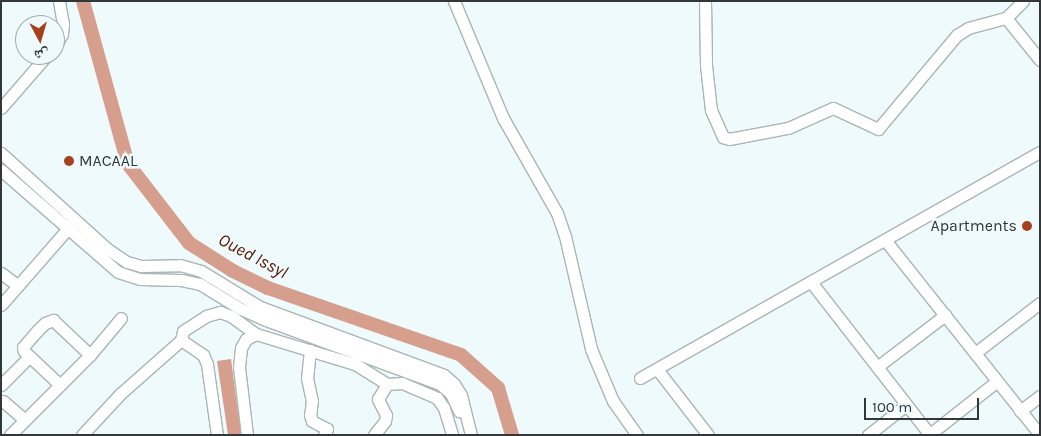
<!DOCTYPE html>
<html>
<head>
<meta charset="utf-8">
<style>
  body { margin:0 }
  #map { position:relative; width:1041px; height:436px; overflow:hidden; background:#eefafb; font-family:Karla,"Noto Naskh Arabic",sans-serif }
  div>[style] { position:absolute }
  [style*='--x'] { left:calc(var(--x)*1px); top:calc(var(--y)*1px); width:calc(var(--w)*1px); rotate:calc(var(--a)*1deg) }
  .water>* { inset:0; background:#d59e8d }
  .river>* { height:14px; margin:-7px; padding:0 7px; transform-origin:7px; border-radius:7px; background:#d59e8d }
  .roads { filter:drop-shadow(1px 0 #aab5b6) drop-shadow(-1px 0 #aab5b6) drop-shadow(0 1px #aab5b6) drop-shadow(0 -1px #aab5b6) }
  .minor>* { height:11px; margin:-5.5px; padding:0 5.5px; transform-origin:5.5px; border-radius:5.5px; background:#fff }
  .dots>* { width:14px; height:14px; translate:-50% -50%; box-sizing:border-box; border:2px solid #eefafb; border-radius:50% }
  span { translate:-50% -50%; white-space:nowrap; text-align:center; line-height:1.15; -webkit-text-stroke:5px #eefafb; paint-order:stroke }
  .poi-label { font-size:16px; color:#333738 }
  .left { translate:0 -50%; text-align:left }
  .right { translate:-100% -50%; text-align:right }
  .water-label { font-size:18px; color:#561600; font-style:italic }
  .frame { position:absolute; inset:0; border:2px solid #333738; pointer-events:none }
  .north { position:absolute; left:15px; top:15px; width:50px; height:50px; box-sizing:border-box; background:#eefafb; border:1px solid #a3acad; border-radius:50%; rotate:174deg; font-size:14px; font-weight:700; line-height:20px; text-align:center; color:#333738 }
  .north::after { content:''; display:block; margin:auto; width:18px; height:22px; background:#a7401e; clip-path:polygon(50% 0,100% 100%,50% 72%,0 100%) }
  .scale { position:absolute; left:864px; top:398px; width:115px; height:22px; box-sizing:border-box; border:2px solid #333738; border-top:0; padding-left:6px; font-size:15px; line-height:18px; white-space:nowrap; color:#333738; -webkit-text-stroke:4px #eefafb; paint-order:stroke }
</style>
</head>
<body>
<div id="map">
  <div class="water">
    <i style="clip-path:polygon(231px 359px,241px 435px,228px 435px,217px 361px)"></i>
  </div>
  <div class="river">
    <i style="--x:83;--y:1;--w:169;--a:74.6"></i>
    <i style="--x:128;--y:164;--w:100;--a:52.3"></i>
    <i style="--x:189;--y:243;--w:52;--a:32.5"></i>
    <i style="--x:233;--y:271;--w:39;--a:26"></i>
    <i style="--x:268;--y:288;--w:204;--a:19.1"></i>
    <i style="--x:461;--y:355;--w:50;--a:41.7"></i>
    <i style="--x:498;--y:388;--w:49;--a:73.4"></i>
  </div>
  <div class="roads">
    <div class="minor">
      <i style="--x:454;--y:1;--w:127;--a:67.3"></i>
      <i style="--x:503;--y:118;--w:109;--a:60.4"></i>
      <i style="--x:557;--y:213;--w:24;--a:71"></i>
      <i style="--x:565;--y:236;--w:116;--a:77"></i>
      <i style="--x:591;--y:349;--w:56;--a:67.1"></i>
      <i style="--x:613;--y:401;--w:42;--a:54.8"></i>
      <i style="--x:705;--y:1;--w:64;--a:89.1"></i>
      <i style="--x:706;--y:65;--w:45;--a:83.7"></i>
      <i style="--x:711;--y:110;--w:30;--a:66"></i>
      <i style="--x:723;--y:137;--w:6;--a:18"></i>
      <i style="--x:729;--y:139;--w:60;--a:-10.6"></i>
      <i style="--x:788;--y:128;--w:49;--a:-24"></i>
      <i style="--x:833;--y:108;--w:50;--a:25"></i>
      <i style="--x:878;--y:129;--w:123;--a:-50"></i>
      <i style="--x:957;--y:35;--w:13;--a:-32"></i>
      <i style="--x:968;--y:28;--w:39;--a:-15"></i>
      <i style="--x:1006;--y:18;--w:24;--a:-45"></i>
      <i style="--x:1006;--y:18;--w:54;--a:51"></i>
      <i style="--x:55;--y:46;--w:14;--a:-60"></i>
      <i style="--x:62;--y:34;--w:10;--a:-84"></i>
      <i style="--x:63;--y:24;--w:23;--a:-100"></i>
      <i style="--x:1;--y:108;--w:70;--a:-49"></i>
      <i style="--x:1;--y:153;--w:142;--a:42.1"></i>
      <i style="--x:106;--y:248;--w:25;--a:34"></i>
      <i style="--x:127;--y:262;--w:15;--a:16"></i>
      <i style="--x:141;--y:266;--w:39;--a:-1"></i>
      <i style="--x:180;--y:265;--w:22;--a:16"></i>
      <i style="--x:201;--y:271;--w:69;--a:31.4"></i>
      <i style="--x:260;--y:307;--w:196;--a:20.3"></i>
      <i style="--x:444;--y:375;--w:13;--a:42"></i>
      <i style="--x:454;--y:384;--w:13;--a:58"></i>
      <i style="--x:461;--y:395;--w:41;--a:76"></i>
      <i style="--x:1;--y:170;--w:155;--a:41.1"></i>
      <i style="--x:118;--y:272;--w:23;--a:18"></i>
      <i style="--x:140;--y:279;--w:41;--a:1.4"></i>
      <i style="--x:181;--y:280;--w:19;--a:12"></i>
      <i style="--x:200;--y:284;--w:48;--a:31.4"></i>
      <i style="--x:241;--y:309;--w:27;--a:24"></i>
      <i style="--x:266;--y:320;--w:185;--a:20.2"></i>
      <i style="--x:440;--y:384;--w:15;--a:42"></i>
      <i style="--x:451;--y:394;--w:19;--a:65"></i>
      <i style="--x:885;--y:240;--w:249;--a:51.5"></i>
      <i style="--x:1;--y:273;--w:21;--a:37"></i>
      <i style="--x:811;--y:282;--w:194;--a:52.1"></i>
      <i style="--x:1;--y:305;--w:108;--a:-48.8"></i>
      <i style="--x:181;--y:340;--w:27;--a:34"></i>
      <i style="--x:203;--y:355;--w:10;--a:66"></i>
      <i style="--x:207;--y:364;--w:72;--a:82"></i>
      <i style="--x:310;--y:350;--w:28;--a:96"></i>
      <i style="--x:307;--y:378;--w:24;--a:78"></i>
      <i style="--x:312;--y:401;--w:14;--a:98"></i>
      <i style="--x:310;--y:415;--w:6;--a:72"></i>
      <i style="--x:312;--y:421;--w:17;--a:28"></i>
      <i style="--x:327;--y:429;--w:7;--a:117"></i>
      <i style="--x:975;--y:353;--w:82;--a:-37.6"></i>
      <i style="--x:877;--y:367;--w:86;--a:-37.4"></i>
      <i style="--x:657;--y:369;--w:83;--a:52.3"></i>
      <i style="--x:640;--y:378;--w:459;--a:-29.5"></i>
      <i style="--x:1;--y:385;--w:40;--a:-45"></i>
      <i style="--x:60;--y:385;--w:50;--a:-136.6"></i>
      <i style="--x:24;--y:351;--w:4;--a:-104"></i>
      <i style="--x:23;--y:347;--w:21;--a:-49"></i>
      <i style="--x:37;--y:331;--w:11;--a:-45"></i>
      <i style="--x:45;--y:323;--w:9;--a:-21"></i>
      <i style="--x:53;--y:320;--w:51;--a:43.4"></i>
      <i style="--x:3;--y:401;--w:29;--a:41"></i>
      <i style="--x:1020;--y:411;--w:25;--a:-37"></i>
      <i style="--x:930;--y:434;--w:85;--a:-38.3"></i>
      <i style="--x:10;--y:435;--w:113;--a:-45"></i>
      <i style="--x:90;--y:355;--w:48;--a:-50"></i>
      <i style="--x:82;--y:435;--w:56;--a:-47.2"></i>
      <i style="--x:120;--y:394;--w:81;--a:-41.5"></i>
      <i style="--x:181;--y:340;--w:9;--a:-77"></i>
      <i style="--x:183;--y:331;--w:27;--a:-33"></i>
      <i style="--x:206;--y:316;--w:15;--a:-16"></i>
      <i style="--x:220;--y:312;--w:12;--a:20"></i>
      <i style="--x:231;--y:316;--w:31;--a:36"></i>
      <i style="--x:256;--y:334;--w:103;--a:16.9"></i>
      <i style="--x:355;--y:364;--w:38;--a:32"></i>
      <i style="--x:387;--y:384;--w:15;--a:-4"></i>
      <i style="--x:402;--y:383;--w:38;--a:23"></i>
      <i style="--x:437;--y:398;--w:12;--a:55"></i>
      <i style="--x:444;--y:408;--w:28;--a:73"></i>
      <i style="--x:247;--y:435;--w:68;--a:-96.7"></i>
      <i style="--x:239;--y:367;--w:19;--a:-84"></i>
      <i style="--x:241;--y:348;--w:10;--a:-61"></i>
      <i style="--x:246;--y:339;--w:11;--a:-27"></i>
      <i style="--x:374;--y:435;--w:18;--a:-52"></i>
      <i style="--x:385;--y:421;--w:6;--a:-81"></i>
      <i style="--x:386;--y:415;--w:18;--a:-117"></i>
      <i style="--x:378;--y:399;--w:17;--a:-59"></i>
      <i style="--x:868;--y:435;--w:48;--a:-38.3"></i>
    </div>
  </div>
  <div class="dots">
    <i style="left:69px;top:161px;background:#a7401e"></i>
    <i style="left:1027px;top:226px;background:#a7401e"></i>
  </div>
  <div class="poi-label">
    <span class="left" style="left:79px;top:161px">MACAAL</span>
    <span class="right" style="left:1017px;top:226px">Apartments</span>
  </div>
  <div class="water-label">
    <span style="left:253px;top:256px;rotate:28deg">Oued Issyl</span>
  </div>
  <div class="frame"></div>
  <div class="north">ش</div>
  <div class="scale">100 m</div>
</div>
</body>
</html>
